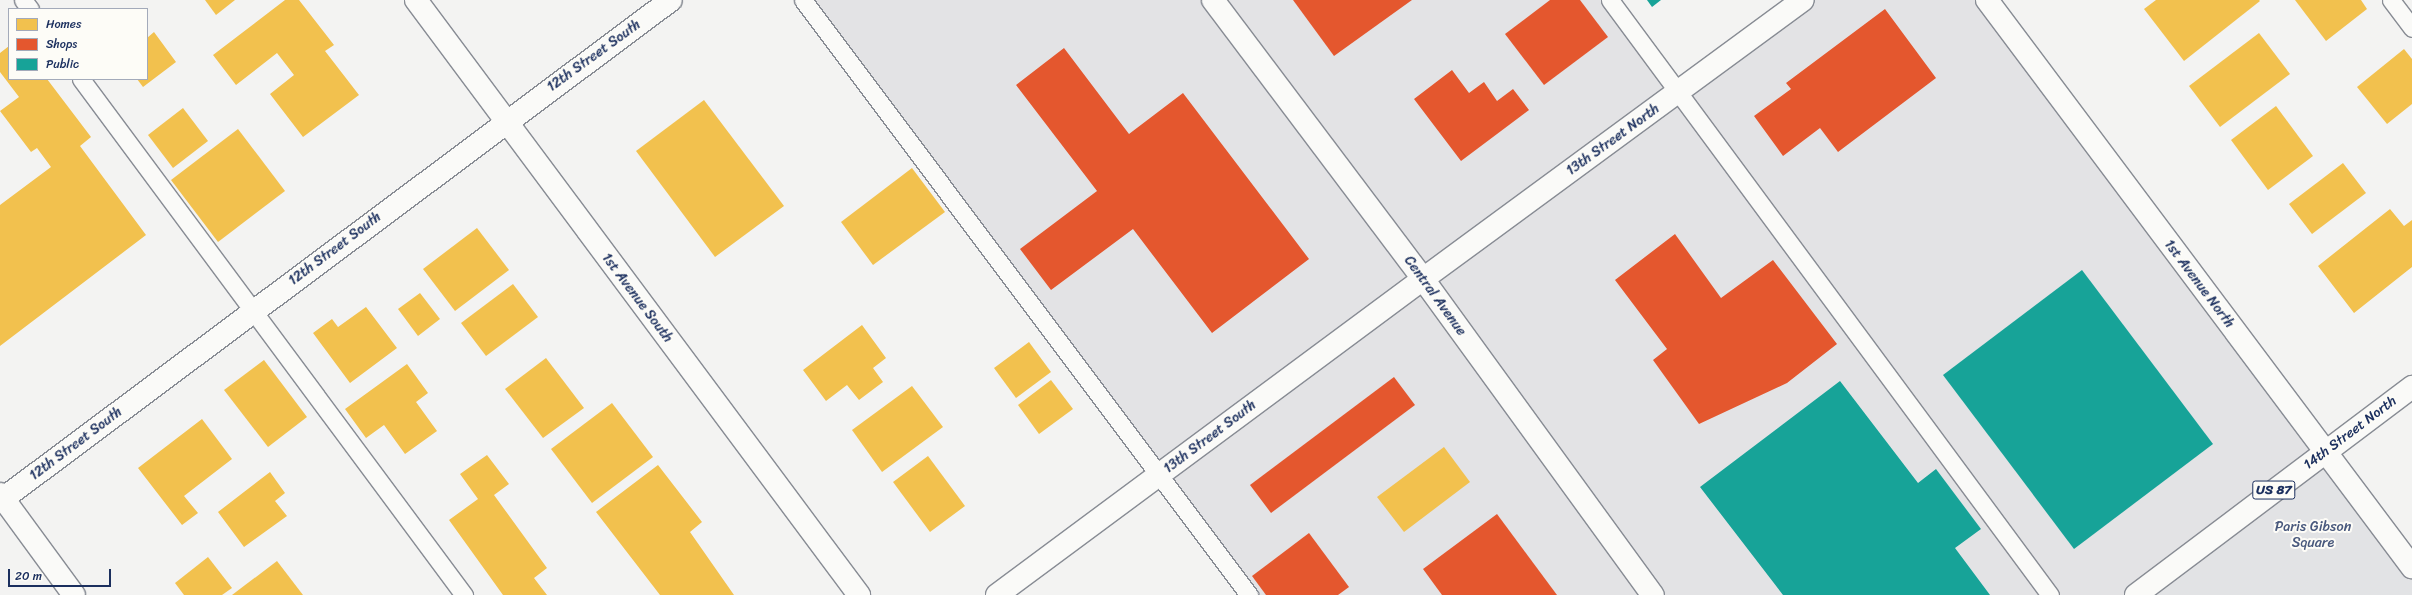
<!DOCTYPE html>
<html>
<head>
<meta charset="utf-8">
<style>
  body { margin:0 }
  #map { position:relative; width:2412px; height:595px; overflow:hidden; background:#f3f3f2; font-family:Sriracha,sans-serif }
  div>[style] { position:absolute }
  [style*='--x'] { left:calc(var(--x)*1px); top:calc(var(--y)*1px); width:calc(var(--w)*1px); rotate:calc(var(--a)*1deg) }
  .built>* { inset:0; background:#e3e3e5 }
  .green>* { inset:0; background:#e2e3e5 }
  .homes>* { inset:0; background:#f2c14e }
  .shops>* { inset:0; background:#e4572e }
  .public>* { inset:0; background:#17a398 }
  .roads { filter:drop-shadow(1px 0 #888c94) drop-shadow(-1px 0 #888c94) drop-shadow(0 1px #888c94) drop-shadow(0 -1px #888c94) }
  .service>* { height:17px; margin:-8.5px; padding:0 8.5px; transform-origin:8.5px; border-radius:8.5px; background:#fafaf8 }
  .minor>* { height:22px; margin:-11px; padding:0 11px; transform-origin:11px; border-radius:11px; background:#fafaf8 }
  .tertiary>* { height:22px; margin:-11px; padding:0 11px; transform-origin:11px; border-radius:11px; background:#fafaf8 }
  .secondary>* { height:22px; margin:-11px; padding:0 11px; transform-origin:11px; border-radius:11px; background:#fafaf8 }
  .primary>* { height:22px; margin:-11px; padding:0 11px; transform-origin:11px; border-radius:11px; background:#fafaf8 }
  span { translate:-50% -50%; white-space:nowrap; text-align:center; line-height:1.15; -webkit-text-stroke:4px #fdfcf7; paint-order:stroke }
  .shield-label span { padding:1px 3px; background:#fdfcf7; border:1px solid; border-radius:3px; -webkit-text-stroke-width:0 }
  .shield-label { font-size:13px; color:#1b2f5e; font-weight:700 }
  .street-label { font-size:14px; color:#1b2f5e }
  .park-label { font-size:14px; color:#49597d }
  .legend { position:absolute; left:8px; top:8px; width:140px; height:72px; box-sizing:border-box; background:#fdfcf7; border:1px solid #a3aaba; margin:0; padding:5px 7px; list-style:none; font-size:12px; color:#1b2f5e }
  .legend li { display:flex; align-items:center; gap:8px; height:20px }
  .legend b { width:20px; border:1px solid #a3aaba }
  .scale { position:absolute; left:8px; top:569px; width:103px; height:18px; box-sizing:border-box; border:2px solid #1b2f5e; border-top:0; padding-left:5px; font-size:12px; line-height:14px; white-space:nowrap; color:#1b2f5e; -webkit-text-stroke:3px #fdfcf7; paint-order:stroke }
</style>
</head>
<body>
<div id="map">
  <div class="built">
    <i style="clip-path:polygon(804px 0,1610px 0,1678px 92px,1803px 0,1987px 0,2325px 452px,2131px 595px,1249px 595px)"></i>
  </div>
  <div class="green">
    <i style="clip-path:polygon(2325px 452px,2412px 567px,2412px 595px,2131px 595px)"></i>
  </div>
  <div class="homes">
    <i style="clip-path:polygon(205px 0,235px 0,216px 15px)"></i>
    <i style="clip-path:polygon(285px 0,299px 0,334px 45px,325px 51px,359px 95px,303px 137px,270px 94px,294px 75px,277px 53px,236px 85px,213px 55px)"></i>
    <i style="clip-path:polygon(2156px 0,2259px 0,2260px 1px,2184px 61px,2144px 9px)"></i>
    <i style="clip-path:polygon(2295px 0,2361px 0,2367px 9px,2326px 41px)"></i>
    <i style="clip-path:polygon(154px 32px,176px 62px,143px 87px,137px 79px,147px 79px,147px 38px)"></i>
    <i style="clip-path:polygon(2259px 33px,2290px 74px,2220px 127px,2189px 86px)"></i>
    <i style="clip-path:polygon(9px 46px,9px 79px,47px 79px,91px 137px,80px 146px,146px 235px,0 346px,0 205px,51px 167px,37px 148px,31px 152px,0 111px,19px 97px,0 72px,0 53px)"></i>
    <i style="clip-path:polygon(2404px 49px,2412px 59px,2412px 104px,2387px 124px,2357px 87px)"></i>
    <i style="clip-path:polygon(704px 100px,784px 206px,715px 257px,636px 151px)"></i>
    <i style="clip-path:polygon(2276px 106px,2313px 156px,2268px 190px,2231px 140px)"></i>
    <i style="clip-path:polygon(183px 108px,208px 141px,173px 168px,148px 135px)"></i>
    <i style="clip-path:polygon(238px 129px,285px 191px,218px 242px,171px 180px)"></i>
    <i style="clip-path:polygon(2343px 163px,2366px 193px,2312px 234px,2289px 204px)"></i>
    <i style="clip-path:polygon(912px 168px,945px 212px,873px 265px,841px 222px)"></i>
    <i style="clip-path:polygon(2390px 209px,2404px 226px,2412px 220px,2412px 267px,2354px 313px,2318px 266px)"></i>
    <i style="clip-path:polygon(477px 228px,509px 270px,455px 311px,423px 269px)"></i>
    <i style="clip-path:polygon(513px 284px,538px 317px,486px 356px,461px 323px)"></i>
    <i style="clip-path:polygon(420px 293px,440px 319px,418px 336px,398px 309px)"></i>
    <i style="clip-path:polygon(366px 307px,397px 348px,350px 383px,313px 333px,332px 319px,338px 327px)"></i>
    <i style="clip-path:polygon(862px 325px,886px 358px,873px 368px,883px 382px,859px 400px,847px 385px,826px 401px,803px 370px)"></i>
    <i style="clip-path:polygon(1029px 342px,1051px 372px,1016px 398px,994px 368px)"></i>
    <i style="clip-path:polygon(546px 358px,584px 408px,543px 438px,505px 389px)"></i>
    <i style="clip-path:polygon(264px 360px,307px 417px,268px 447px,224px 390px)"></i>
    <i style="clip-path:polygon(407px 364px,428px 393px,416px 402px,437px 431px,405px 454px,384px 425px,366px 438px,345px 409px)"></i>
    <i style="clip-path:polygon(1051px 380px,1073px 409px,1039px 434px,1018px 405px)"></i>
    <i style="clip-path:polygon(912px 386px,943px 427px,882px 472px,852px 430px)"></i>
    <i style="clip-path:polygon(612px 403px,653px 457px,592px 503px,551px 449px)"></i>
    <i style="clip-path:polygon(202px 419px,232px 459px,184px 496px,198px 513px,182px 525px,138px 468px)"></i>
    <i style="clip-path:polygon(1444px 447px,1470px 482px,1404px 532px,1377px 497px)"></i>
    <i style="clip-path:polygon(487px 455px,509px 484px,494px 495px,547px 568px,534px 578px,547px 595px,503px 595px,449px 520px,478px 499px,460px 474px)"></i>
    <i style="clip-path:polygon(928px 456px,965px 506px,930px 532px,893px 482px)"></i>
    <i style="clip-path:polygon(658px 465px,702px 522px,690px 532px,734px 595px,660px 595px,596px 512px)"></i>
    <i style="clip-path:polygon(270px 472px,285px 493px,275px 501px,287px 516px,244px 547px,218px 512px)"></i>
    <i style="clip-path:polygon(208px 557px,232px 588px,222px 595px,184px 595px,175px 583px)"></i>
    <i style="clip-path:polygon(277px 561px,303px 595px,232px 595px)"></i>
  </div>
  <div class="shops">
    <i style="clip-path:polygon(1293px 0,1412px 0,1334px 56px)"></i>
    <i style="clip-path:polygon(1550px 0,1580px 0,1608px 37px,1544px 85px,1505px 34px)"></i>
    <i style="clip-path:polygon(1885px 9px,1936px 78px,1838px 152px,1820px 128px,1783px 156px,1754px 116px,1791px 89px,1786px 83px)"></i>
    <i style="clip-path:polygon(1064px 48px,1129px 134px,1183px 93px,1309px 259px,1212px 333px,1133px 229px,1051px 290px,1020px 249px,1097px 191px,1016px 85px)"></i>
    <i style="clip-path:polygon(1452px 70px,1469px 93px,1484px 82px,1497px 101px,1513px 89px,1529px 110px,1461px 161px,1414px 99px)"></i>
    <i style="clip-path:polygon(1675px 234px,1721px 298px,1773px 260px,1837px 344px,1787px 383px,1699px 424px,1653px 360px,1667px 349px,1615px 280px)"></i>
    <i style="clip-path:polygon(1394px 377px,1415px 405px,1271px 513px,1250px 485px)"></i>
    <i style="clip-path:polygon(1497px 514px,1557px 595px,1442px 595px,1423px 569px)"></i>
    <i style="clip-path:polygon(1309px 533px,1349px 587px,1338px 595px,1266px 595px,1252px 576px)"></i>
  </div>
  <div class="public">
    <i style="clip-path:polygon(1647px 0,1661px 0,1652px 7px)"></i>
    <i style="clip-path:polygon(2082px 270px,2213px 444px,2074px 549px,1943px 375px)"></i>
    <i style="clip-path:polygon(1840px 381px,1918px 483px,1936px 469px,1981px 529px,1955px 548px,1990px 595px,1783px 595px,1700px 487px)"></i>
  </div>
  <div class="roads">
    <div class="service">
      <i style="--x:23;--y:0;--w:11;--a:52"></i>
      <i style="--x:803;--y:0;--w:744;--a:53.15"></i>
      <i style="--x:1610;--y:0;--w:740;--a:53.52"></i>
      <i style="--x:2391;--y:0;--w:35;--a:53"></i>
      <i style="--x:81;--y:79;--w:643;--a:53.42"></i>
    </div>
    <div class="minor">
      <i style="--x:416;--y:0;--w:742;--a:53.33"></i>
      <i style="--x:1423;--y:279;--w:471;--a:-36.3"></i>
      <i style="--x:0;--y:494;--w:125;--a:53.8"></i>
      <i style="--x:0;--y:501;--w:837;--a:-36.75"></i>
    </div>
    <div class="tertiary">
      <i style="--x:1213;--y:0;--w:349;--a:53"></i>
      <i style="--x:1423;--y:279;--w:391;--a:54"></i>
      <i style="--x:997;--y:595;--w:530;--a:-36.57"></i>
    </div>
    <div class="secondary">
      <i style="--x:1987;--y:0;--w:709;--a:53.15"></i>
    </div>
    <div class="primary">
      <i style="--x:2136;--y:595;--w:346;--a:-37"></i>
    </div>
  </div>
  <div class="shield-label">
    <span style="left:2274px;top:490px">US 87</span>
  </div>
  <div class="street-label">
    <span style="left:594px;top:56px;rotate:-36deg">12th Street South</span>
    <span style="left:1613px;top:140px;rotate:-36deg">13th Street North</span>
    <span style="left:335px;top:249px;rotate:-37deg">12th Street South</span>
    <span style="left:2199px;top:284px;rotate:53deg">1st Avenue North</span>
    <span style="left:1435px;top:296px;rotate:54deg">Central Avenue</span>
    <span style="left:637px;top:298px;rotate:53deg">1st Avenue South</span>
    <span style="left:2350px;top:433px;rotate:-37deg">14th Street North</span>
    <span style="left:1210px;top:437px;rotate:-37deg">13th Street South</span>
    <span style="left:76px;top:444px;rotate:-37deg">12th Street South</span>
  </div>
  <div class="park-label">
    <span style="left:2313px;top:535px">Paris Gibson<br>Square</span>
  </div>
  <ul class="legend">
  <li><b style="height:11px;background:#f2c14e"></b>Homes</li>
  <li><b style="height:11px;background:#e4572e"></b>Shops</li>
  <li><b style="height:11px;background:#17a398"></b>Public</li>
  </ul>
  <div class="scale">20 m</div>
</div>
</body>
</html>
